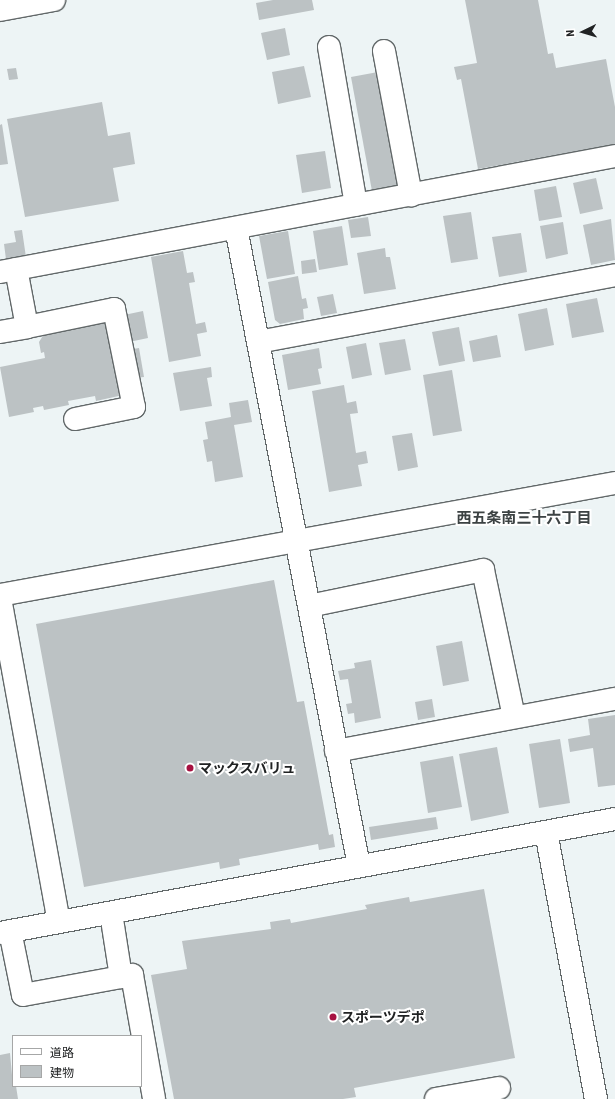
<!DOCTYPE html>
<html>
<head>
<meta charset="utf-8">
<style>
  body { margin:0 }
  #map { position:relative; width:615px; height:1099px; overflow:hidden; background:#edf4f5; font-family:"Roboto Condensed","Noto Sans JP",sans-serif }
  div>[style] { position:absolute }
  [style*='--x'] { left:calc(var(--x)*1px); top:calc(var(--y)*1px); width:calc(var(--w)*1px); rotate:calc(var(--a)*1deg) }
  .building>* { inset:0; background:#bcc2c4 }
  .roads { filter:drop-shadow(1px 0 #626869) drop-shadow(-1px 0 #626869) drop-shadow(0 1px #626869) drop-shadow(0 -1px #626869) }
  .minor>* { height:22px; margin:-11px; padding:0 11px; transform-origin:11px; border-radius:11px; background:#fff }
  .dots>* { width:11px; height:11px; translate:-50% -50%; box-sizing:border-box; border:2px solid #fff; border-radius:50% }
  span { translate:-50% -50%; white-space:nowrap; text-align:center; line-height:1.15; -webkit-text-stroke:4px #fff; paint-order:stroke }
  .poi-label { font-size:14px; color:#202223; font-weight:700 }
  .left { translate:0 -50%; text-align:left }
  .neighbourhood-label { font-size:15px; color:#3c4243; font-weight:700 }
  .legend { position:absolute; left:12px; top:1035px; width:130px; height:52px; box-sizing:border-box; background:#fff; border:1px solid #a6a7a7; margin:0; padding:5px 7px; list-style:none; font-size:12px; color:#202223 }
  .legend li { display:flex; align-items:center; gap:8px; height:20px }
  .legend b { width:20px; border:1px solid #a6a7a7 }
  .north { position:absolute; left:563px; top:12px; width:40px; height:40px; -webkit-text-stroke:3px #fff; paint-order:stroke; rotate:265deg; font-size:11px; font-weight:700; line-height:16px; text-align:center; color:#202223 }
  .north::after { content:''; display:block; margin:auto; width:14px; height:18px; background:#202223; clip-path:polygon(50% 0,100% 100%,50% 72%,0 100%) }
</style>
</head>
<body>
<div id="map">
  <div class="building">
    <i style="clip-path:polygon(273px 0,312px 0,314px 10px,259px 20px,256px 3px)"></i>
    <i style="clip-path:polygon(465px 0,538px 0,548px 54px,553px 53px,556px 68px,606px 59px,615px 107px,615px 144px,478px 169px,461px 79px,457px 80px,454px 67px,477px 63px)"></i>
    <i style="clip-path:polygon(285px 28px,290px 55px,267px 60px,261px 33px)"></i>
    <i style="clip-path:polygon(304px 66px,311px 97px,278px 104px,272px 72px)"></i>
    <i style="clip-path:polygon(16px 68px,18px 79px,9px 80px,7px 69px)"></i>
    <i style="clip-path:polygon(378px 72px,400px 185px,372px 191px,351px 77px)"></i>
    <i style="clip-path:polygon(102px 102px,108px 136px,130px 132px,135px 164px,113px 168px,119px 201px,25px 217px,7px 119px)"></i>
    <i style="clip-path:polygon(2px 124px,8px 164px,0 165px,0 125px)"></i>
    <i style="clip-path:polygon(325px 151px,331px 188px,302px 193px,296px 155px)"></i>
    <i style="clip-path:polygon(596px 178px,603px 209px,580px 214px,573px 183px)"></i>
    <i style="clip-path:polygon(556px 186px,562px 217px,539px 221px,534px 190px)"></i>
    <i style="clip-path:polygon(471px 212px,478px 259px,451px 263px,443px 216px)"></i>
    <i style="clip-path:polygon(368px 217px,371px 236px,351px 238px,348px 220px)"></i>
    <i style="clip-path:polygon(611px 219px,615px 260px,591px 265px,583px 225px)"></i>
    <i style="clip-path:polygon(563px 222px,568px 254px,546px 259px,540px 226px)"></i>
    <i style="clip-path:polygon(342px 226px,348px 265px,319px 270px,313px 231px)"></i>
    <i style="clip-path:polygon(22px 230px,27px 264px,7px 267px,4px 244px,16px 242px,14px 231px)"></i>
    <i style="clip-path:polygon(288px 231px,295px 274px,267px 279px,259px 236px)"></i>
    <i style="clip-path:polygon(521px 233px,527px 272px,499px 277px,492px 237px)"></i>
    <i style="clip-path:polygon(385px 248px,386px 257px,390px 257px,396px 289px,364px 294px,357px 253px)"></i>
    <i style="clip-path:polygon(183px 251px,187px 273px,193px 272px,195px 282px,189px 283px,196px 324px,205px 322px,207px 332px,197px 334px,201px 356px,169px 362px,151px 257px)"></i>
    <i style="clip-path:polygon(315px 259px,317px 272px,302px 274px,301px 261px)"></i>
    <i style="clip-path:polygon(298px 276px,302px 299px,306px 298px,308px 308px,303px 309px,304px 319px,280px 324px,275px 320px,268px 282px)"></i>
    <i style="clip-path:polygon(333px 294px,337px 313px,321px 316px,317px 297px)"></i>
    <i style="clip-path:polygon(597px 298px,604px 332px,572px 338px,566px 304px)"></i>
    <i style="clip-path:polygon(547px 308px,554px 345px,525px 351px,518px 314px)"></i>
    <i style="clip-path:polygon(143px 311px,148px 338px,129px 342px,124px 315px)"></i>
    <i style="clip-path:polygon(108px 321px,123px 395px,96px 401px,95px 396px,68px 401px,69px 405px,44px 410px,43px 406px,33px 408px,34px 412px,9px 417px,0 367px,45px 358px,44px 352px,41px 353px,39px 342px,46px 331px,58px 332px)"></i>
    <i style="clip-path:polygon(459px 327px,465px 361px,439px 366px,432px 332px)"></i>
    <i style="clip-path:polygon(497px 335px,501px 357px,473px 362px,469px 341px)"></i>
    <i style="clip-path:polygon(405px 339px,411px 370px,385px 375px,379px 343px)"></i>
    <i style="clip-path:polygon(366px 343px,372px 375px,352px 379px,346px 347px)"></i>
    <i style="clip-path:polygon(139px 348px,144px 377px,133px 378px,128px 350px)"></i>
    <i style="clip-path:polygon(319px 348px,322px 368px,318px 369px,321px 384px,288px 390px,282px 355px)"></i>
    <i style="clip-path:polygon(211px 367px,212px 377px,207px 378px,212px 406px,180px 411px,173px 373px)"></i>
    <i style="clip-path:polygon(452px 370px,462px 431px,433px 436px,423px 375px)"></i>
    <i style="clip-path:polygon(344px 385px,347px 403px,356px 401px,358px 413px,350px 414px,356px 453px,366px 451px,368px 463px,358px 465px,362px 486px,329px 492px,312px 391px)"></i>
    <i style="clip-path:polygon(248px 400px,252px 422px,234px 425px,243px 477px,215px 482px,212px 461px,207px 462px,203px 440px,208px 439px,205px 422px,231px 417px,229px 403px)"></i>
    <i style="clip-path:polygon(412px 433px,418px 467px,398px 471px,392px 436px)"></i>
    <i style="clip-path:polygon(274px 580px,297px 702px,304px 701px,329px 835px,333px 834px,335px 847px,319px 850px,318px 844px,239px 859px,240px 865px,220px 869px,219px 862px,84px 887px,36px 624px)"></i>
    <i style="clip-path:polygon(462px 641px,469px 681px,443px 686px,436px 646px)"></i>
    <i style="clip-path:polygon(371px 660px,381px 718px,355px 723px,354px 713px,348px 714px,346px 704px,352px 703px,348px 679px,340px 680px,338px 671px,355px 668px,354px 663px)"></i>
    <i style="clip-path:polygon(432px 699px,435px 717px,418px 720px,415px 702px)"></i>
    <i style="clip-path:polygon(615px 715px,615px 785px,598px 787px,593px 748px,570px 752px,568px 739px,590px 735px,588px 719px)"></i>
    <i style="clip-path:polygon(560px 739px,570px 803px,539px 808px,529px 744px)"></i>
    <i style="clip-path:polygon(497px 747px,509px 813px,471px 821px,459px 754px)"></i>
    <i style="clip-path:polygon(453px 756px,462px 807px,428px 813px,420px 762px)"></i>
    <i style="clip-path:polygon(436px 817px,438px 829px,371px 840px,369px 827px)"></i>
    <i style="clip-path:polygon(484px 889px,515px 1058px,354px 1088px,356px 1097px,343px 1099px,174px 1099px,151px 975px,187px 969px,182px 941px,271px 929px,270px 922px,290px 919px,291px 923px,367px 909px,365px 905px,409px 897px,410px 902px)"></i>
    <i style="clip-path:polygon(10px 1053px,13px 1086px,16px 1086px,18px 1099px,0 1099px,0 1055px)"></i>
  </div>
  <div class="roads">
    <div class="minor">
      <i style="--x:0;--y:10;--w:55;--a:-10.5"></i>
      <i style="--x:329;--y:47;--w:160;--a:80.3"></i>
      <i style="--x:384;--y:51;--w:147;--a:79.4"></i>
      <i style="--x:236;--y:228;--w:650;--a:79.09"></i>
      <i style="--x:0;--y:272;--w:626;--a:-10.68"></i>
      <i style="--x:27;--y:327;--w:89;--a:-11.7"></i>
      <i style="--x:114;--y:309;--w:100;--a:78.5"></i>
      <i style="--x:134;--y:407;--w:60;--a:168.5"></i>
      <i style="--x:0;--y:332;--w:27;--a:-10"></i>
      <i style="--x:27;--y:327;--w:59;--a:-100.7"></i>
      <i style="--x:258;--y:342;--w:363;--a:-10.6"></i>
      <i style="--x:0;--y:595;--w:625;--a:-10.32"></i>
      <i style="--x:0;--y:598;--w:329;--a:79.7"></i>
      <i style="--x:309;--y:606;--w:178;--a:-11.7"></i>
      <i style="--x:483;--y:570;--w:150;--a:78.1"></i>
      <i style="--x:336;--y:751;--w:284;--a:-10.6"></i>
      <i style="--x:546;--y:832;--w:272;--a:79.4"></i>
      <i style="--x:111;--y:913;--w:65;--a:81.1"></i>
      <i style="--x:10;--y:931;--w:65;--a:78.5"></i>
      <i style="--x:23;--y:995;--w:111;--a:-10.4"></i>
      <i style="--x:132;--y:975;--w:126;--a:79.9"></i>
      <i style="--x:0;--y:933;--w:625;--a:-10.5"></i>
      <i style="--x:436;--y:1099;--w:64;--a:-9.9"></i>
    </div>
  </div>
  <div class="dots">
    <i style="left:190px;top:768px;background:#a71141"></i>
    <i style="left:333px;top:1017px;background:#a71141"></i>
  </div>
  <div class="poi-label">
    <span class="left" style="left:198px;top:768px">マックスバリュ</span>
    <span class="left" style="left:341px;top:1017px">スポーツデポ</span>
  </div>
  <div class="neighbourhood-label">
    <span style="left:524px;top:519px">西五条南三十六丁目</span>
  </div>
  <ul class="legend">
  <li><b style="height:5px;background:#fff"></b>道路</li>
  <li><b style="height:11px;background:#bcc2c4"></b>建物</li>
  </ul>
  <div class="north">N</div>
</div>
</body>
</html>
